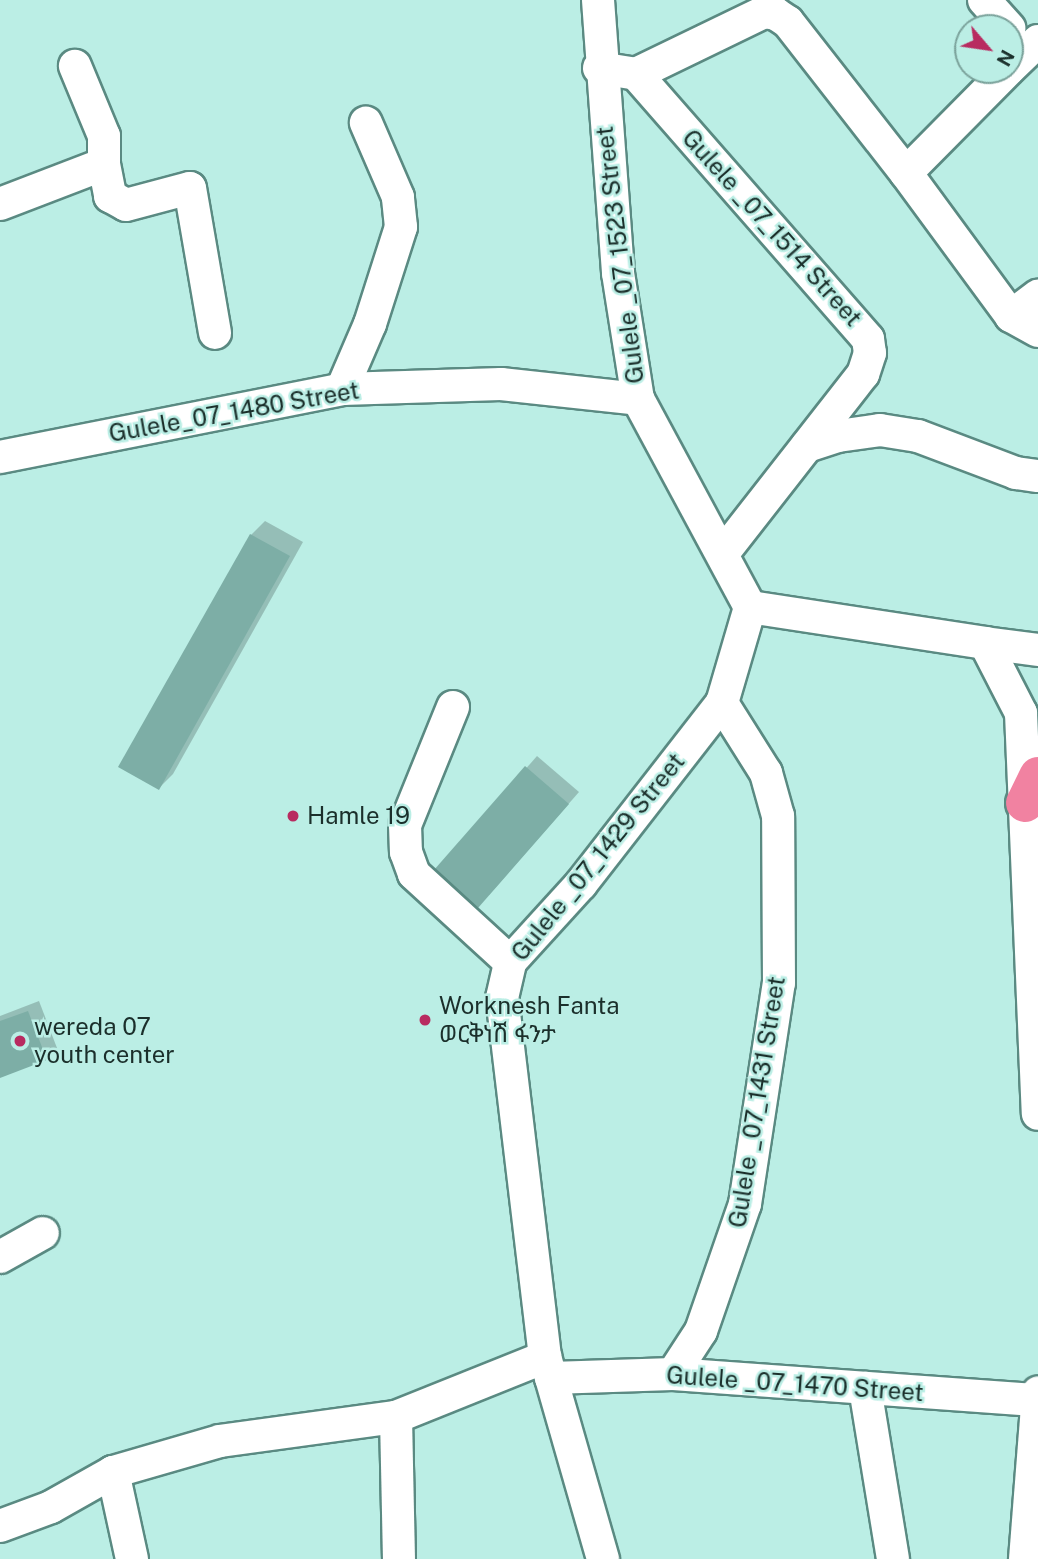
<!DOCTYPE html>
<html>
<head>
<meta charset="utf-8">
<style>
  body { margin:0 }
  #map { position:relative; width:1038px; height:1559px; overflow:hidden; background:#bbeee5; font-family:"Public Sans","Noto Sans Ethiopic",sans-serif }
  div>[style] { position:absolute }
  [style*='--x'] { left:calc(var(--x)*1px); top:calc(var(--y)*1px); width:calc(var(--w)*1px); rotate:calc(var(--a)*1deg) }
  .shadow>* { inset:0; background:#0003 }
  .building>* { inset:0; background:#7daea6 }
  .roads { filter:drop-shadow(2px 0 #5a8a82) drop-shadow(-2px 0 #5a8a82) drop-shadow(0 2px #5a8a82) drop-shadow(0 -2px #5a8a82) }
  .minor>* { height:32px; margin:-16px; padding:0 16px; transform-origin:16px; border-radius:16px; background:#fff }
  .highway>* { height:38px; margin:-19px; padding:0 19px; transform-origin:19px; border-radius:19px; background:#f182a1 }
  .dots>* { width:19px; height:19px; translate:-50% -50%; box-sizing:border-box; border:4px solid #bbeee5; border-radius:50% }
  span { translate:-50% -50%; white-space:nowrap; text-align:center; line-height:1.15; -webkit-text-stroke:5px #bbeee5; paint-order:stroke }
  .street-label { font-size:24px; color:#1b2f2b }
  .poi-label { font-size:24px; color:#1b2f2b }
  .left { translate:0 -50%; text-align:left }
  .north { position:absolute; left:954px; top:14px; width:70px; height:70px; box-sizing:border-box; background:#bbeee5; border:2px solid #7ba29b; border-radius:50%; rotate:119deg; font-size:19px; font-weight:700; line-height:28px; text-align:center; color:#1b2f2b }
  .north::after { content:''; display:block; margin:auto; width:24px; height:32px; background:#b82b60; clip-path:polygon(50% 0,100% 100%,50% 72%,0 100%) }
</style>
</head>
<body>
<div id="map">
  <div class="shadow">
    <i style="clip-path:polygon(265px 521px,303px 542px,173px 774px,159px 788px,251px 535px)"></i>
    <i style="clip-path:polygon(537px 756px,579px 792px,489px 895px,437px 870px)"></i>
    <i style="clip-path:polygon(39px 1001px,57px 1048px,46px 1059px,0 1076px,0 1016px)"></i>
  </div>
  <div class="building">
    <i style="clip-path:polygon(250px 534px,290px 556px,159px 790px,118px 767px)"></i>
    <i style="clip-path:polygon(525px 766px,569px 804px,478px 908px,434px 870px)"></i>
    <i style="clip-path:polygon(28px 1011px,47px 1060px,0 1078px,0 1021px)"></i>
  </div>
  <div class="roads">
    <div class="minor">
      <i style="--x:598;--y:0;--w:274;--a:85.8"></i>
      <i style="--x:618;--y:273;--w:128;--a:81"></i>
      <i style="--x:638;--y:399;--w:236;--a:61.7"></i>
      <i style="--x:984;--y:0;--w:38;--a:48"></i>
      <i style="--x:599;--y:68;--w:37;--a:9"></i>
      <i style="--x:636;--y:74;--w:352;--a:48.8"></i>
      <i style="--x:868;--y:339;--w:14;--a:82"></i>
      <i style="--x:870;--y:353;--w:22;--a:108"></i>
      <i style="--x:863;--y:374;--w:227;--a:128"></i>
      <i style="--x:1010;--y:68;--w:39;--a:-44"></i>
      <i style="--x:636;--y:74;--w:142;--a:-25.8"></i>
      <i style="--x:764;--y:12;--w:12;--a:9"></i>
      <i style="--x:776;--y:14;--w:14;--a:34"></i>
      <i style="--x:788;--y:22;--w:192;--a:52"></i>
      <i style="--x:906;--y:173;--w:177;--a:53.7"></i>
      <i style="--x:1011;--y:316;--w:31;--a:29"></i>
      <i style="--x:104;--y:164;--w:33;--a:79"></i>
      <i style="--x:110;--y:196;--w:18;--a:29"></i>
      <i style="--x:126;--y:205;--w:66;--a:-14.9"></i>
      <i style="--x:190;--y:188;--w:147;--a:80.2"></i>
      <i style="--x:906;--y:173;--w:145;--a:-45.3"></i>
      <i style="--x:0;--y:204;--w:111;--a:-21"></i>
      <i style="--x:104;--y:164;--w:28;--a:-90"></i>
      <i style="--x:104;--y:136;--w:76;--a:-112.5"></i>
      <i style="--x:1011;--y:316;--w:34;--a:-37"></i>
      <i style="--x:342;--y:389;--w:71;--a:-66.7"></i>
      <i style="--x:370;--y:324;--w:102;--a:-72.3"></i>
      <i style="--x:401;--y:227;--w:30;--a:-96"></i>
      <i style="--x:398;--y:197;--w:81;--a:-113.4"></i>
      <i style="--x:807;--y:446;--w:33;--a:-18"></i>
      <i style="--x:838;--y:436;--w:42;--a:-8.1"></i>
      <i style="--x:880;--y:430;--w:38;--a:9"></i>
      <i style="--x:918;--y:436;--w:105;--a:20.7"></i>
      <i style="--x:1016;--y:473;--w:22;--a:8"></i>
      <i style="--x:0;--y:457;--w:349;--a:-11.2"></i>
      <i style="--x:342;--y:389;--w:159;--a:-1.8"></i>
      <i style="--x:501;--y:384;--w:138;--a:6.2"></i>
      <i style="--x:750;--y:607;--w:238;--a:8.7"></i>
      <i style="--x:985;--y:643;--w:79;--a:62.8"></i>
      <i style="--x:1021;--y:713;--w:401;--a:87.6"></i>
      <i style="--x:985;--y:643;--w:53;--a:7.5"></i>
      <i style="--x:453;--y:707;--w:127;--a:112.1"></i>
      <i style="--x:405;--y:825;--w:27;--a:88"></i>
      <i style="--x:406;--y:852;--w:23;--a:70"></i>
      <i style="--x:414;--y:874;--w:130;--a:42.5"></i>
      <i style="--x:0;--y:1257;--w:49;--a:-29.2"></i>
      <i style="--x:673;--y:1374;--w:51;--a:-56.9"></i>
      <i style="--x:701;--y:1331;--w:134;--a:-70.9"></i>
      <i style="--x:745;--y:1204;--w:224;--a:-81.3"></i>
      <i style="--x:779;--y:983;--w:167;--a:-90.3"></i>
      <i style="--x:778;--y:816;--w:45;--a:-105.6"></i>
      <i style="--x:766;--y:773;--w:83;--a:-122.2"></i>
      <i style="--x:551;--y:1378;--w:122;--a:-1.9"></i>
      <i style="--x:673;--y:1374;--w:366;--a:4.1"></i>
      <i style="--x:865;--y:1388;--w:173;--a:80.7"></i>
      <i style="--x:396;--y:1417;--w:142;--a:88.8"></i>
      <i style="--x:113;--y:1472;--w:89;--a:77.7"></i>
      <i style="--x:0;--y:1526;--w:54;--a:-20.4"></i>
      <i style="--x:51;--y:1507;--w:71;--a:-29.4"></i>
      <i style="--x:113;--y:1472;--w:111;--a:-16.2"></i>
      <i style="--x:220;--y:1441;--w:178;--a:-7.8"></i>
      <i style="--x:396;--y:1417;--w:161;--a:-21.9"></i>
      <i style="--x:603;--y:1559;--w:210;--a:-106"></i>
      <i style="--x:545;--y:1357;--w:362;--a:-96.8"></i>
      <i style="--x:502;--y:998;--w:37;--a:-77"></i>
      <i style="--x:510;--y:962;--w:105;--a:-47.7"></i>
      <i style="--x:581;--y:884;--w:229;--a:-52.1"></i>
      <i style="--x:722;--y:703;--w:100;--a:-73.7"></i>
      <i style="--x:1025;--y:1559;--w:167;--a:-85.5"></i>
    </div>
    <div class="highway">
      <i style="--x:1025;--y:803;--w:30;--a:-64"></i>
    </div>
  </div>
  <div class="dots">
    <i style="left:293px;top:816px;background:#b82b60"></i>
    <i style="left:425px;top:1020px;background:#b82b60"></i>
    <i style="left:20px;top:1041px;background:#b82b60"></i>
  </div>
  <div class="street-label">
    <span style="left:772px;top:228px;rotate:48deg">Gulele _07_1514 Street</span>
    <span style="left:620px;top:255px;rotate:-97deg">Gulele _07_1523 Street</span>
    <span style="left:234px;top:412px;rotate:-10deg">Gulele_07_1480 Street</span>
    <span style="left:598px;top:857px;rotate:-51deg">Gulele _07_1429 Street</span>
    <span style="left:757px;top:1102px;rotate:-81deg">Gulele _07_1431 Street</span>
    <span style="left:795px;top:1384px;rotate:4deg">Gulele _07_1470 Street</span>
  </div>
  <div class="poi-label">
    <span class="left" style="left:307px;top:816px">Hamle 19</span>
    <span class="left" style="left:439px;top:1020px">Worknesh Fanta<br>ወርቅነሽ ፋንታ</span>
    <span class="left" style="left:34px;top:1041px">wereda 07<br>youth center</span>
  </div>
  <div class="north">N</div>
</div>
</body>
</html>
